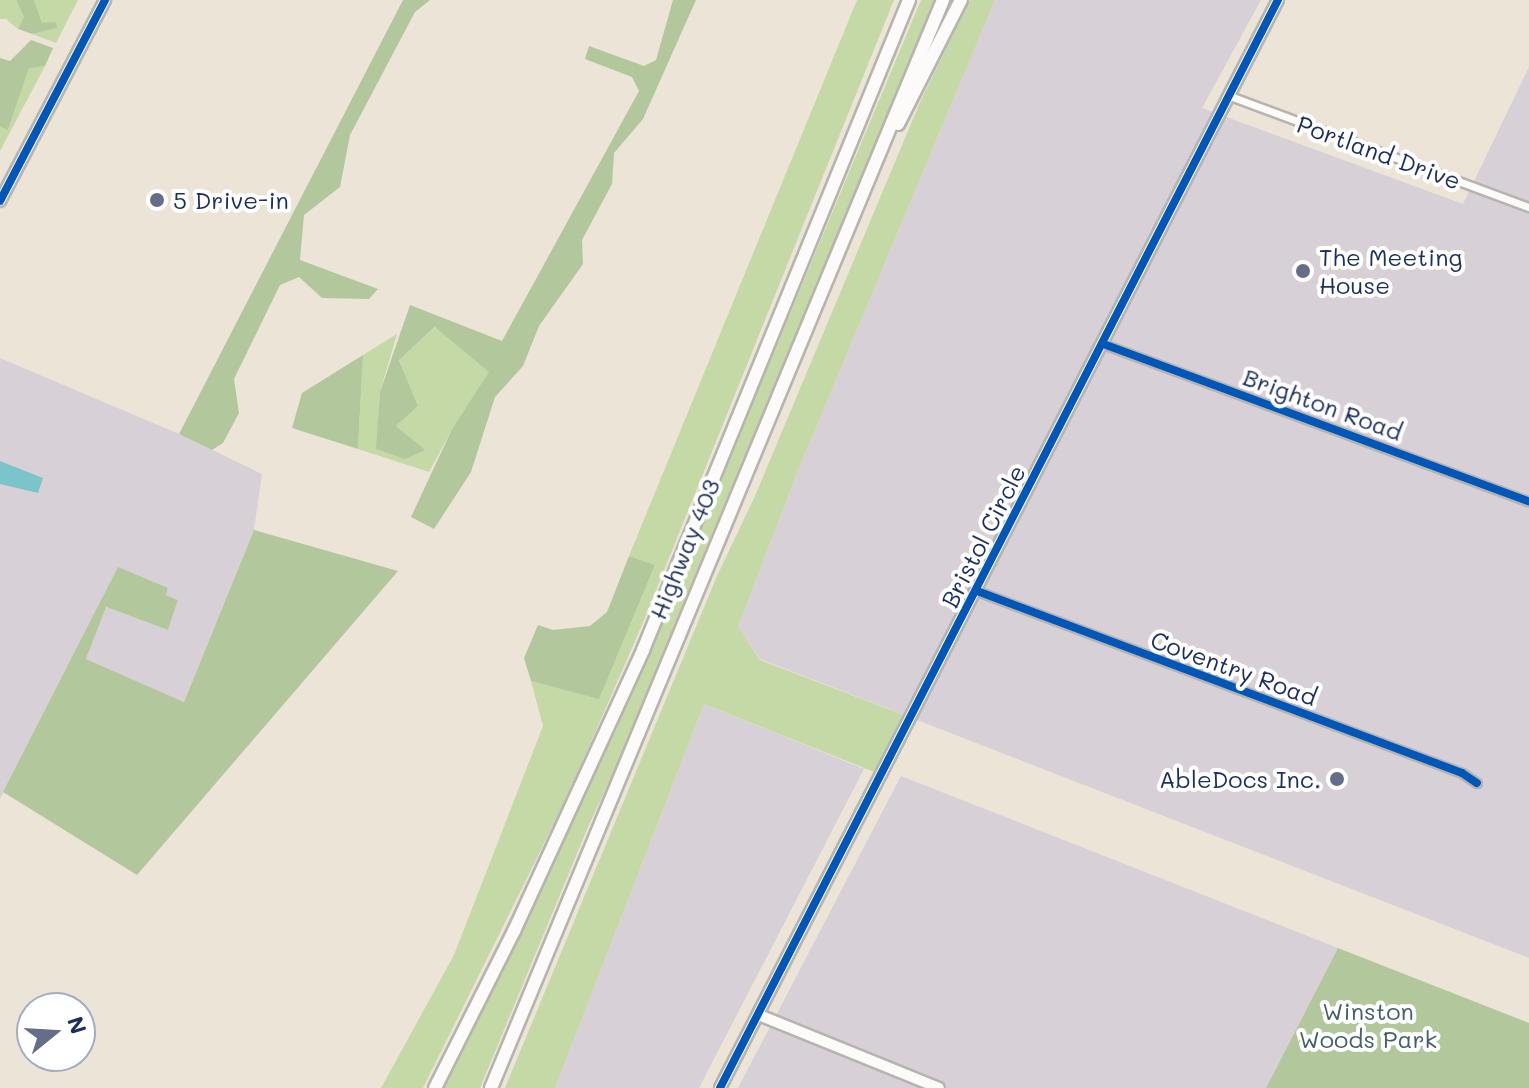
<!DOCTYPE html>
<html>
<head>
<meta charset="utf-8">
<style>
  body { margin:0 }
  #map { position:relative; width:1529px; height:1088px; overflow:hidden; background:#ebe4d7; font-family:Mali,sans-serif }
  div>[style] { position:absolute }
  [style*='--x'] { left:calc(var(--x)*1px); top:calc(var(--y)*1px); width:calc(var(--w)*1px); rotate:calc(var(--a)*1deg) }
  .industrial>* { inset:0; background:#d8d0d7 }
  .green>* { inset:0; background:#c4d9a5 }
  .forest>* { inset:0; background:#b2c89c }
  .water>* { inset:0; background:#7ac4ca }
  .roads { filter:drop-shadow(2px 0 #b7b4b0) drop-shadow(-2px 0 #b7b4b0) drop-shadow(0 2px #b7b4b0) drop-shadow(0 -2px #b7b4b0) }
  .street>* { height:7px; margin:-3.5px; padding:0 3.5px; transform-origin:3.5px; border-radius:3.5px; background:#fcfbf9 }
  .secondary>* { height:10px; margin:-5px; padding:0 5px; transform-origin:5px; border-radius:5px; background:#fcfbf9 }
  .highway>* { height:12px; margin:-6px; padding:0 6px; transform-origin:6px; border-radius:6px; background:#fcfbf9 }
  .cycleway>* { height:8px; margin:-4px; padding:0 4px; transform-origin:4px; border-radius:4px; background:#0057b8 }
  .dots>* { width:22px; height:22px; translate:-50% -50%; box-sizing:border-box; border:4px solid #fff; border-radius:50% }
  span { translate:-50% -50%; white-space:nowrap; text-align:center; line-height:1.15; -webkit-text-stroke:8px #fff; paint-order:stroke }
  .street-label { font-size:24px; color:#1b2f5e }
  .poi-label { font-size:24px; color:#1b2f5e }
  .left { translate:0 -50%; text-align:left }
  .right { translate:-100% -50%; text-align:right }
  .park-label { font-size:24px; color:#445f67 }
  .north { position:absolute; left:16px; top:992px; width:80px; height:80px; box-sizing:border-box; background:#fff; border:2px solid #a4acbf; border-radius:50%; rotate:72deg; font-size:22px; font-weight:700; line-height:32px; text-align:center; color:#1b2f5e }
  .north::after { content:''; display:block; margin:auto; width:28px; height:36px; background:#646e88; clip-path:polygon(50% 0,100% 100%,50% 72%,0 100%) }
</style>
</head>
<body>
<div id="map">
  <div class="industrial">
    <i style="clip-path:polygon(995px 0,1261px 0,1202px 108px,1463px 204px,1529px 67px,1529px 958px,760px 659px,738px 627px,797px 473px)"></i>
    <i style="clip-path:polygon(0 358px,179px 434px,262px 474px,254px 530px,184px 702px,86px 659px,105px 607px,168px 630px,178px 600px,165px 595px,168px 589px,118px 568px,0 799px)"></i>
    <i style="clip-path:polygon(704px 704px,864px 769px,699px 1088px,555px 1088px)"></i>
    <i style="clip-path:polygon(901px 776px,1338px 948px,1266px 1088px,738px 1088px)"></i>
  </div>
  <div class="green">
    <i style="clip-path:polygon(0 0,16px 0,24px 17px,18px 29px,6px 19px,0 19px)"></i>
    <i style="clip-path:polygon(34px 0,78px 0,56px 43px,32px 34px,56px 28px,42px 23px)"></i>
    <i style="clip-path:polygon(857px 0,894px 0,642px 625px,567px 797px,423px 1088px,381px 1088px,454px 955px,543px 726px,531px 681px,599px 698px,655px 565px,629px 556px)"></i>
    <i style="clip-path:polygon(921px 0,936px 0,632px 733px,588px 827px,480px 1088px,441px 1088px,617px 728px)"></i>
    <i style="clip-path:polygon(970px 0,995px 0,797px 473px,738px 627px,760px 660px,906px 716px,877px 773px,704px 704px,555px 1088px,505px 1088px,717px 576px,755px 496px,921px 100px)"></i>
    <i style="clip-path:polygon(45px 66px,0 151px,0 127px,8px 130px,29px 67px)"></i>
    <i style="clip-path:polygon(436px 327px,490px 372px,452px 429px,429px 472px,358px 449px,363px 355px,397px 334px,380px 392px,377px 449px,424px 450px,396px 426px,418px 406px,399px 360px)"></i>
  </div>
  <div class="forest">
    <i style="clip-path:polygon(16px 0,34px 0,42px 23px,56px 22px,57px 28px,32px 34px,18px 29px,24px 17px)"></i>
    <i style="clip-path:polygon(403px 0,430px 0,415px 12px,350px 135px,340px 187px,304px 215px,300px 260px,378px 289px,369px 299px,322px 298px,299px 277px,280px 285px,234px 379px,239px 413px,223px 443px,212px 450px,179px 434px)"></i>
    <i style="clip-path:polygon(673px 0,696px 0,643px 119px,614px 153px,612px 184px,582px 240px,583px 264px,539px 326px,523px 366px,495px 397px,471px 472px,434px 529px,411px 517px,452px 429px,489px 372px,435px 327px,399px 360px,418px 406px,396px 426px,425px 450px,405px 459px,376px 449px,380px 392px,410px 305px,502px 341px,639px 91px,632px 77px,585px 59px,589px 46px,644px 66px,656px 60px)"></i>
    <i style="clip-path:polygon(31px 40px,53px 48px,45px 66px,29px 68px,8px 130px,0 127px,0 58px,10px 61px)"></i>
    <i style="clip-path:polygon(363px 355px,358px 449px,292px 428px,302px 393px)"></i>
    <i style="clip-path:polygon(254px 530px,398px 571px,137px 875px,3px 792px,118px 567px,168px 588px,166px 595px,178px 600px,168px 630px,106px 607px,86px 659px,184px 702px)"></i>
    <i style="clip-path:polygon(629px 556px,655px 565px,599px 699px,531px 681px,524px 658px,538px 625px,553px 630px,590px 626px,607px 612px)"></i>
    <i style="clip-path:polygon(1338px 948px,1529px 1023px,1529px 1088px,1266px 1088px)"></i>
  </div>
  <div class="water">
    <i style="clip-path:polygon(0 461px,43px 478px,38px 493px,0 484px)"></i>
  </div>
  <div class="roads">
    <div class="street">
      <i style="--x:1230;--y:96;--w:319;--a:20.4"></i>
      <i style="--x:1103;--y:344;--w:454;--a:20.3"></i>
      <i style="--x:977;--y:591;--w:518;--a:20.57"></i>
      <i style="--x:1462;--y:773;--w:18;--a:34"></i>
    </div>
    <div class="secondary">
      <i style="--x:0;--y:201;--w:227;--a:-62.4"></i>
      <i style="--x:759;--y:1015;--w:194;--a:22.1"></i>
      <i style="--x:720;--y:1088;--w:1223;--a:-62.85"></i>
    </div>
    <div class="highway">
      <i style="--x:898;--y:124;--w:139;--a:-63.1"></i>
      <i style="--x:435;--y:1088;--w:176;--a:-63.3"></i>
      <i style="--x:514;--y:931;--w:309;--a:-65.3"></i>
      <i style="--x:643;--y:650;--w:702;--a:-67.74"></i>
      <i style="--x:491;--y:1088;--w:1178;--a:-67.44"></i>
    </div>
  </div>
  <div class="cycleway">
    <i style="--x:0;--y:201;--w:227;--a:-62.4"></i>
    <i style="--x:1103;--y:344;--w:454;--a:20.3"></i>
    <i style="--x:977;--y:591;--w:518;--a:20.57"></i>
    <i style="--x:1462;--y:773;--w:18;--a:34"></i>
    <i style="--x:720;--y:1088;--w:1223;--a:-62.85"></i>
  </div>
  <div class="dots">
    <i style="left:157px;top:200px;background:#646e88"></i>
    <i style="left:1303px;top:271px;background:#646e88"></i>
    <i style="left:1337px;top:779px;background:#646e88"></i>
  </div>
  <div class="street-label">
    <span style="left:1379px;top:152px;rotate:20deg">Portland Drive</span>
    <span style="left:1323px;top:404px;rotate:20deg">Brighton Road</span>
    <span style="left:983px;top:536px;rotate:-63deg">Bristol Circle</span>
    <span style="left:684px;top:549px;rotate:-68deg">Highway 403</span>
    <span style="left:1234px;top:668px;rotate:20deg">Coventry Road</span>
  </div>
  <div class="poi-label">
    <span class="left" style="left:173px;top:200px">5 Drive-in</span>
    <span class="left" style="left:1319px;top:271px">The Meeting<br>House</span>
    <span class="right" style="left:1321px;top:779px">AbleDocs Inc.</span>
  </div>
  <div class="park-label">
    <span style="left:1368px;top:1025px">Winston<br>Woods Park</span>
  </div>
  <div class="north">N</div>
</div>
</body>
</html>
